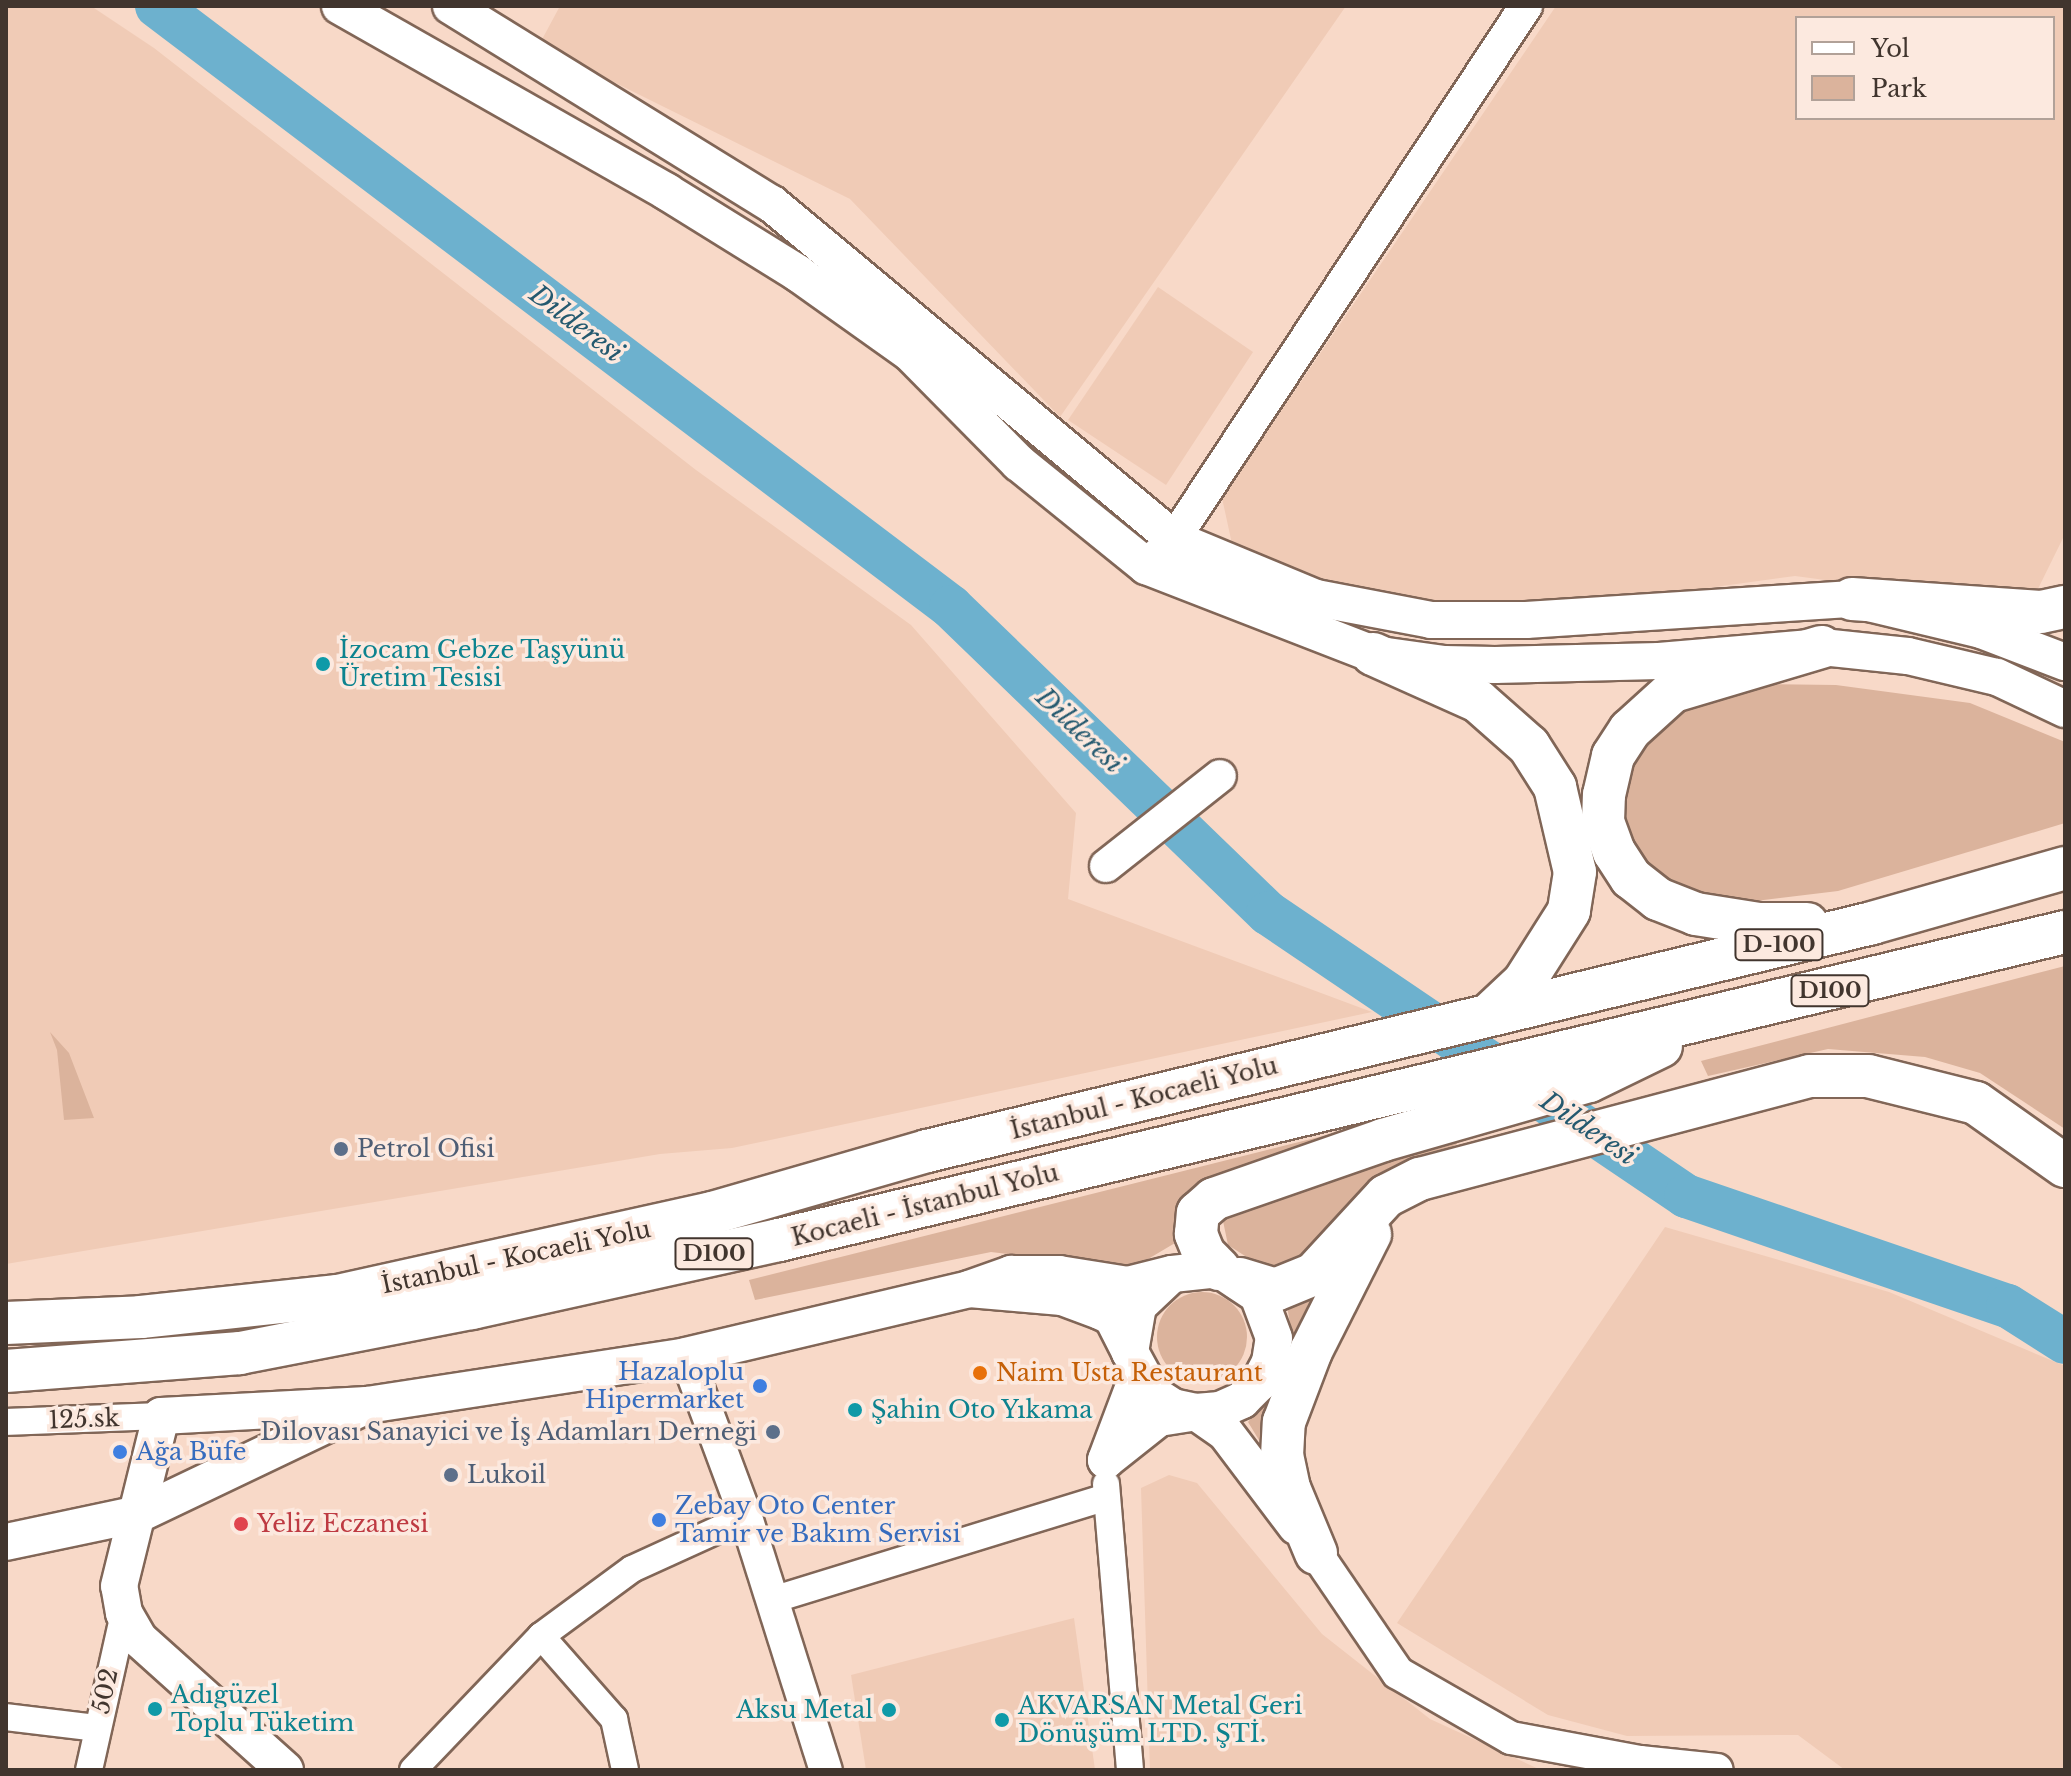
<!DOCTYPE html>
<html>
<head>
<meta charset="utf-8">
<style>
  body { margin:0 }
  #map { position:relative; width:2071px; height:1776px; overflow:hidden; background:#f8d9c8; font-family:"Libre Baskerville",serif }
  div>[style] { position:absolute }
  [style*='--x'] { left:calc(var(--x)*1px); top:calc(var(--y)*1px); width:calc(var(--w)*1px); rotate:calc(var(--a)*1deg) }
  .built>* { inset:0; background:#f0cbb6 }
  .green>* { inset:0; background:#dbb39c }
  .round { border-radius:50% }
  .river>* { height:44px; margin:-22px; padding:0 22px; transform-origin:22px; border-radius:22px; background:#6db1ce }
  .roads { filter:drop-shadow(2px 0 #816657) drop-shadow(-2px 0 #816657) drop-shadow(0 2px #816657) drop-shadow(0 -2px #816657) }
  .minor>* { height:26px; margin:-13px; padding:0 13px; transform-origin:13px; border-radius:13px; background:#fff }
  .tertiary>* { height:32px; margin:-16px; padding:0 16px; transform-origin:16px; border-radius:16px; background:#fff }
  .secondary>* { height:36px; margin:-18px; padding:0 18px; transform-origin:18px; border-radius:18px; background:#fff }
  .trunk>* { height:42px; margin:-21px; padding:0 21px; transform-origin:21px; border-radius:21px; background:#fff }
  .dots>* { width:22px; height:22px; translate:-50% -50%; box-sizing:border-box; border:4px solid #fce9df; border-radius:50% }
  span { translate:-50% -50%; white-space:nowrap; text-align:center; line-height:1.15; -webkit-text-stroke:7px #fce9df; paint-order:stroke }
  .shield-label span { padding:2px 6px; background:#fce9df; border:2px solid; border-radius:6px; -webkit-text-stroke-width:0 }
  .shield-label { font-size:22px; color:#41352e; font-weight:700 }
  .culture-label { font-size:24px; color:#0d838f }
  .left { translate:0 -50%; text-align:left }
  .right { translate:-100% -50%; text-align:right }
  .street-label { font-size:24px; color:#41352e }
  .service-label { font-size:24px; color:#4e5e75 }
  .shop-label { font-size:24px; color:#366cbe }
  .food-label { font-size:24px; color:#c56008 }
  .health-label { font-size:24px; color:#be3a42 }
  .water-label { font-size:26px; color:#24596f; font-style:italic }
  .frame { position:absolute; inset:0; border:8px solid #41352e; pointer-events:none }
  .legend { position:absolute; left:1795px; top:16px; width:260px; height:104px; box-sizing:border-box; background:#fce9df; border:2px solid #b1a198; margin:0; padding:10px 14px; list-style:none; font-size:24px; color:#41352e }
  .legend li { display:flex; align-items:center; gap:16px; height:40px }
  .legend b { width:40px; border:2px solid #b1a198 }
</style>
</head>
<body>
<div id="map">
  <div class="built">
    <i style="clip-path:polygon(6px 6px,91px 6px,154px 48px,696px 470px,911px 625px,1076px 813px,1068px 899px,1372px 1012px,732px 1148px,660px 1154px,6px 1264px)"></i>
    <i style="clip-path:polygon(560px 6px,1346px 6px,1060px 417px,850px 199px,539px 45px)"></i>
    <i style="clip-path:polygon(evenodd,1556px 6px,2065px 6px,2065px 534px,2029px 607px,1795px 576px,1555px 609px,1409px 607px,1234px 553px,1222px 498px,1556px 6px,1797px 18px,2053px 18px,2053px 118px,1797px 118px,1797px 18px)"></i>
    <i style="clip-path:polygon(1158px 287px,1253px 352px,1166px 485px,1068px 420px)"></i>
    <i style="clip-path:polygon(1665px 1227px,1889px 1292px,2065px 1366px,2065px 1770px,1845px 1770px,1798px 1735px,1627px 1736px,1548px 1715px,1397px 1623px)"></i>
    <i style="clip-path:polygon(1169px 1475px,1197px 1483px,1322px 1634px,1430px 1719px,1541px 1770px,1150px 1770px,1141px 1488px)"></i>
    <i style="clip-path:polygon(1074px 1618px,1095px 1770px,866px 1770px,851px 1675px)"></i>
  </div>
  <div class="green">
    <i style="clip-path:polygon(1757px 684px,1836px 685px,1970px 703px,2065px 742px,2065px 823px,1838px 891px,1731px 904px,1681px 891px,1626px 850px,1617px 782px,1674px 703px)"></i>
    <i style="clip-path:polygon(2065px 966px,2065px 1129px,1980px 1073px,1925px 1057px,1828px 1049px,1708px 1076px,1701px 1061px)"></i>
    <i style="clip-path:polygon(50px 1032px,69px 1053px,94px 1118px,64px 1120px,57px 1050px)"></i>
    <i style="clip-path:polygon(1379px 1122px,1143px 1262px,1114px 1267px,991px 1252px,755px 1300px,749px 1280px)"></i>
    <i style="clip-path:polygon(1457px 1134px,1457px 1144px,1432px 1157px,1326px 1247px,1270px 1272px,1228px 1245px,1223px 1221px,1235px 1204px)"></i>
    <i style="clip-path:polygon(1321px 1286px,1265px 1450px,1248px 1422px,1278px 1385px,1293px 1344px,1287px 1305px)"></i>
    <i class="round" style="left:1157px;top:1292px;width:90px;height:90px"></i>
  </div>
  <div class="river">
    <i style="--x:157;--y:6;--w:996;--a:37.12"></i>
    <i style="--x:951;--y:607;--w:441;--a:44"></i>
    <i style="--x:1268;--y:913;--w:505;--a:34.1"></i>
    <i style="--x:1686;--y:1196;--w:340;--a:18.9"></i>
    <i style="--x:2008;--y:1306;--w:67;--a:32.3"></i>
  </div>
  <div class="roads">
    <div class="minor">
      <i style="--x:6;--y:1422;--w:155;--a:-2.2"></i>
      <i style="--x:1106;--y:1484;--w:287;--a:85.2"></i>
      <i style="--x:772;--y:1600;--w:350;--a:-17.1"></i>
      <i style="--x:541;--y:1636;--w:111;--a:48.7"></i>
      <i style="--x:614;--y:1719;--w:52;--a:77.8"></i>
      <i style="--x:6;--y:1717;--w:92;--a:6.9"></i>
      <i style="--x:89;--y:1770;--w:161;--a:-77.4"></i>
      <i style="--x:413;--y:1770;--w:185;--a:-46.3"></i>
      <i style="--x:541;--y:1636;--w:113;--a:-36.4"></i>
      <i style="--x:632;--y:1569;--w:125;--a:-24.5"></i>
    </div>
    <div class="tertiary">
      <i style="--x:1155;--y:557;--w:26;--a:-43"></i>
      <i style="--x:1174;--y:539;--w:639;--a:-56.56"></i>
      <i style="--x:1106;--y:866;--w:145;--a:-38.3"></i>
      <i style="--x:686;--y:1356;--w:172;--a:69.6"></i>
      <i style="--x:746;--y:1517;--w:265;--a:72.5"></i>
      <i style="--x:1316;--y:1553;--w:145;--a:55.7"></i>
      <i style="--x:1398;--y:1673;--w:130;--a:29.9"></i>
      <i style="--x:1511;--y:1738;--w:131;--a:10.5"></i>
      <i style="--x:1640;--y:1762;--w:77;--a:5.9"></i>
    </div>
    <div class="secondary">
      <i style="--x:340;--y:6;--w:376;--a:29.6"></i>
      <i style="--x:667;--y:192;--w:155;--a:31.8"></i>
      <i style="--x:799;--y:274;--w:136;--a:35.4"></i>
      <i style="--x:910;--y:353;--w:155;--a:45.3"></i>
      <i style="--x:1019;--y:463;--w:164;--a:39"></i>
      <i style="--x:1146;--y:566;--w:243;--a:21.2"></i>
      <i style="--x:1373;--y:654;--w:72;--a:8"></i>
      <i style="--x:1444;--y:664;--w:51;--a:1.1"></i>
      <i style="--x:1495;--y:665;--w:164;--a:-1.4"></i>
      <i style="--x:1659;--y:661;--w:164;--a:-4.9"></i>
      <i style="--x:1822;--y:647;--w:86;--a:6"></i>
      <i style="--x:1908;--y:656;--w:91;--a:13.3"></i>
      <i style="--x:1997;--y:677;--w:75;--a:25.2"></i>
      <i style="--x:451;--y:6;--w:377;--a:31.7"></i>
      <i style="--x:772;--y:204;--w:523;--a:39.81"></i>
      <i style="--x:1174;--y:539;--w:154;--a:22.6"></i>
      <i style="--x:1316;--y:598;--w:117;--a:10.8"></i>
      <i style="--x:1431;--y:620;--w:95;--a:0"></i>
      <i style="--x:1526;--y:620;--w:327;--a:-3.7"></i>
      <i style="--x:1852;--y:599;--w:133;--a:13.5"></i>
      <i style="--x:1981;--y:630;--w:90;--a:20.9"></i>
      <i style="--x:1130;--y:1352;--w:39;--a:-117"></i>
      <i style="--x:1112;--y:1317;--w:13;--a:-153"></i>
      <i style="--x:1100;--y:1311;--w:40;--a:-159.8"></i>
      <i style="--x:1062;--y:1297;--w:93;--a:-175.1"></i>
      <i style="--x:969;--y:1289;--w:45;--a:-19.7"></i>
      <i style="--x:1011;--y:1274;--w:48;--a:0"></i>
      <i style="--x:1059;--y:1274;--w:70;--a:9.1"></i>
      <i style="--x:1128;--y:1285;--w:44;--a:-14.3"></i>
      <i style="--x:1138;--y:1375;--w:91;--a:110.6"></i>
      <i style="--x:1106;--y:1460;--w:68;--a:-38.4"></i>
      <i style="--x:1159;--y:1418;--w:37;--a:-9"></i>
      <i style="--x:1196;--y:1412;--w:24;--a:-5"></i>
      <i style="--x:1220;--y:1410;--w:24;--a:-24"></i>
      <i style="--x:1242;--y:1400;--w:24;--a:-45"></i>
      <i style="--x:1259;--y:1383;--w:24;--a:-62"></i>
      <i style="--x:1270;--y:1362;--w:24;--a:-81"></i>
      <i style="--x:1274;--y:1338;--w:46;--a:-110.4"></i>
      <i style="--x:1258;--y:1295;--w:47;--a:-146.3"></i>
      <i style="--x:1219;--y:1269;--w:47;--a:173.9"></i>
      <i style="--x:1172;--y:1274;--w:47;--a:136.7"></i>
      <i style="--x:1138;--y:1306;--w:47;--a:99.9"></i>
      <i style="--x:1130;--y:1352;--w:48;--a:61.3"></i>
      <i style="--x:1153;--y:1394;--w:24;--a:33"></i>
      <i style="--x:1173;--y:1407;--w:24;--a:12"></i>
      <i style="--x:1196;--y:1412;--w:35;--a:35"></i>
      <i style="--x:1225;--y:1432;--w:118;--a:52.9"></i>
      <i style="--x:6;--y:1542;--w:136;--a:-11.9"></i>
      <i style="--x:139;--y:1514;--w:239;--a:-25.5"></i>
      <i style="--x:285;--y:1770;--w:196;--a:-138.1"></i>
      <i style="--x:139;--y:1639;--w:30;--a:-120"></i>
      <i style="--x:124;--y:1613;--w:27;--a:-100"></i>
      <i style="--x:119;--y:1586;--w:175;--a:-76.1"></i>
      <i style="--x:161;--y:1416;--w:206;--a:-3.1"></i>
      <i style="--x:367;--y:1405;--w:323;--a:-8.7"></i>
      <i style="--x:686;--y:1356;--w:291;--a:-13.3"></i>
    </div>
    <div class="trunk">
      <i style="--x:1852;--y:599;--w:189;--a:3.9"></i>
      <i style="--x:2041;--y:612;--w:25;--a:-12"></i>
      <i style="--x:1373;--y:654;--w:115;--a:24.1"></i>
      <i style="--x:1478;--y:701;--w:68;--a:41.4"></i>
      <i style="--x:1529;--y:746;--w:49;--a:57.6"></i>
      <i style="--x:1555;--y:787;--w:87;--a:76.8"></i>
      <i style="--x:1575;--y:872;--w:39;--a:99"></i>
      <i style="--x:1569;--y:911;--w:84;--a:122.4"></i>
      <i style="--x:1524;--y:982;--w:45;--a:136.8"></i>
      <i style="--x:1807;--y:924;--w:48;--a:180"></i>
      <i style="--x:1759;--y:924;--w:64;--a:-171"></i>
      <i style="--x:1696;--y:914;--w:41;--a:-158.5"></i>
      <i style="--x:1658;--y:899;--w:34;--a:-142"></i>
      <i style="--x:1631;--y:878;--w:31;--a:-123"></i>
      <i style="--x:1614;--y:852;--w:32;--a:-110"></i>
      <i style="--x:1603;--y:822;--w:27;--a:-88"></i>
      <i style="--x:1604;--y:795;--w:40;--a:-77"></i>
      <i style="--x:1613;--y:756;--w:31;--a:-57"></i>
      <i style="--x:1630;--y:730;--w:58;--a:-42.2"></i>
      <i style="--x:1673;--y:691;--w:155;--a:-16.5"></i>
      <i style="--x:1219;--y:1269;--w:21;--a:-135"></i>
      <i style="--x:1204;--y:1254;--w:22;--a:-112"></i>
      <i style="--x:1196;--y:1234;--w:21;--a:-85"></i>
      <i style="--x:1198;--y:1213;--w:21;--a:-41"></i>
      <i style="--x:1214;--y:1199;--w:179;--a:-19.2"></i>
      <i style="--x:1383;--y:1140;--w:214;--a:-16"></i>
      <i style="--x:1589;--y:1081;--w:80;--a:-25.9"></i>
      <i style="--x:1240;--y:1279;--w:37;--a:17"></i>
      <i style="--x:1275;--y:1290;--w:42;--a:-22.3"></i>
      <i style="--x:1314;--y:1274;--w:106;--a:-47.3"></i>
      <i style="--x:1386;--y:1196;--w:38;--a:-27"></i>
      <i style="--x:1420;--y:1179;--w:403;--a:-14.8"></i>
      <i style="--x:1810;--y:1076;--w:58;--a:0"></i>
      <i style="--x:1868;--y:1076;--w:111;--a:14"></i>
      <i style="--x:1976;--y:1103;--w:109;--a:35.3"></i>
      <i style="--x:6;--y:1323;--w:135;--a:-2.5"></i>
      <i style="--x:141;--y:1317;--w:198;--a:-6.1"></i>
      <i style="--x:338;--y:1296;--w:383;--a:-12.5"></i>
      <i style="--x:712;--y:1213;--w:224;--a:-16.1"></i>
      <i style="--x:927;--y:1151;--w:972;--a:-13.56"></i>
      <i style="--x:1872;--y:923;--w:201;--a:-15.9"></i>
      <i style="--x:6;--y:1371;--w:235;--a:-4.4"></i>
      <i style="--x:240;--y:1353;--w:236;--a:-11"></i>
      <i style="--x:472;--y:1308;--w:314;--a:-12.5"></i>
      <i style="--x:779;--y:1240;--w:1322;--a:-13.47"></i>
      <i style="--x:1316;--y:1553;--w:70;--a:-112.6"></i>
      <i style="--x:1289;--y:1488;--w:33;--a:-102"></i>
      <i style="--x:1282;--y:1456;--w:34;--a:-87"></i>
      <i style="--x:1284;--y:1422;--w:76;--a:-69.2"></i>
      <i style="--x:1311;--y:1351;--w:131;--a:-63.2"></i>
    </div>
  </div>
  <div class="dots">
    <i style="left:323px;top:664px;background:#0f9aa8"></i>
    <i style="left:341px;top:1149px;background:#5c6f8a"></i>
    <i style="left:980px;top:1373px;background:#e8710a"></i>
    <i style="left:760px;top:1386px;background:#3f7fe0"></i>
    <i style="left:855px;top:1410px;background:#0f9aa8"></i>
    <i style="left:773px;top:1432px;background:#5c6f8a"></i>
    <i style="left:120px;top:1452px;background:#3f7fe0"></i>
    <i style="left:451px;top:1475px;background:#5c6f8a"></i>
    <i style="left:659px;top:1520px;background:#3f7fe0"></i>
    <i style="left:241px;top:1524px;background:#e0444e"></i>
    <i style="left:155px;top:1709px;background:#0f9aa8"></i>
    <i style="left:889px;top:1710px;background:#0f9aa8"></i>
    <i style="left:1002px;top:1720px;background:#0f9aa8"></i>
  </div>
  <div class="shield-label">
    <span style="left:1779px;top:945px">D-100</span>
    <span style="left:1830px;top:991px">D100</span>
    <span style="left:714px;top:1254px">D100</span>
  </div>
  <div class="culture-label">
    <span class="left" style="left:339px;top:664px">İzocam Gebze Taşyünü<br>Üretim Tesisi</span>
    <span class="left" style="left:871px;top:1410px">Şahin Oto Yıkama</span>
    <span class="left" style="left:171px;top:1709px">Adıgüzel<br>Toplu Tüketim</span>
    <span class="left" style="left:1018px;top:1720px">AKVARSAN Metal Geri<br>Dönüşüm LTD. ŞTİ.</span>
    <span class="right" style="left:873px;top:1710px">Aksu Metal</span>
  </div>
  <div class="street-label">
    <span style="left:1144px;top:1098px;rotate:-14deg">İstanbul - Kocaeli Yolu</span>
    <span style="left:925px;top:1205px;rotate:-14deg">Kocaeli - İstanbul Yolu</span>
    <span style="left:516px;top:1257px;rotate:-12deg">İstanbul - Kocaeli Yolu</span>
    <span style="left:84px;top:1419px;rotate:-2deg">125.sk</span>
    <span style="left:105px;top:1691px;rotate:-78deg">502</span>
  </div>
  <div class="service-label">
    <span class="left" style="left:357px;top:1149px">Petrol Ofisi</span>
    <span class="right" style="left:757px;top:1432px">Dilovası Sanayici ve İş Adamları Derneği</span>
    <span class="left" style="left:467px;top:1475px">Lukoil</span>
  </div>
  <div class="shop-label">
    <span class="right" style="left:744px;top:1386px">Hazaloplu<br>Hipermarket</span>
    <span class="left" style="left:136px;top:1452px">Ağa Büfe</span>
    <span class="left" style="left:675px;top:1520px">Zebay Oto Center<br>Tamir ve Bakım Servisi</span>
  </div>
  <div class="food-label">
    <span class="left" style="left:996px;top:1373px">Naim Usta Restaurant</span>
  </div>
  <div class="health-label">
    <span class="left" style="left:257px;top:1524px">Yeliz Eczanesi</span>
  </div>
  <div class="water-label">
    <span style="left:576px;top:324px;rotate:37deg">Dilderesi</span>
    <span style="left:1079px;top:731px;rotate:44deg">Dilderesi</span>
    <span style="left:1588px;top:1129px;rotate:34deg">Dilderesi</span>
  </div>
  <div class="frame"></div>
  <ul class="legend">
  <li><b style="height:10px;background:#fff"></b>Yol</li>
  <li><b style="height:22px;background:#dbb39c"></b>Park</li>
  </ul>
</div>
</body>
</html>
